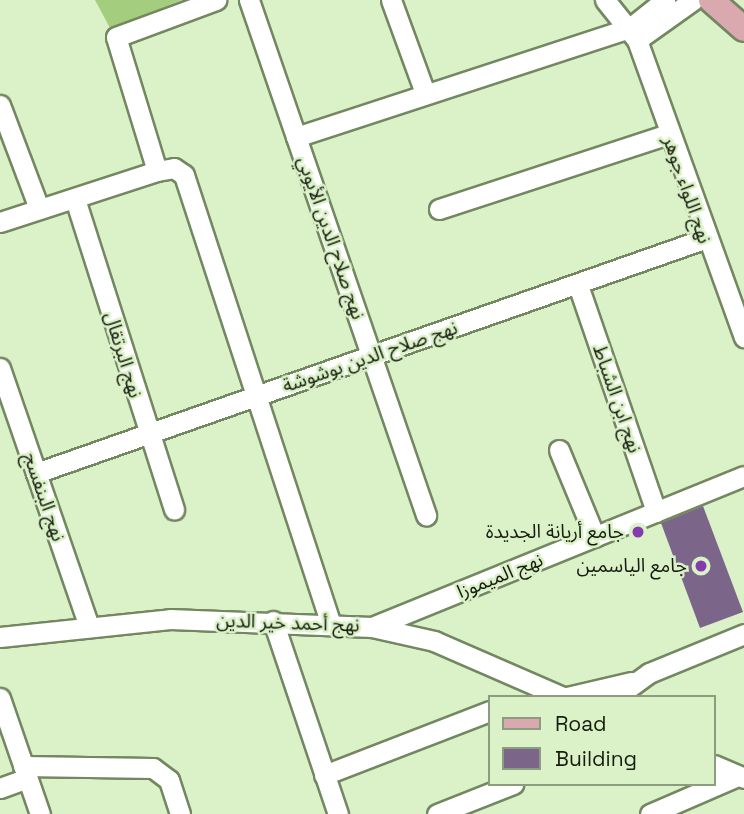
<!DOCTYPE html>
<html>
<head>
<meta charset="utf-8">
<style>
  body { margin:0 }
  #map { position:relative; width:744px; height:814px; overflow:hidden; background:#dbf1c8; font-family:"Space Grotesk","Noto Sans Arabic",sans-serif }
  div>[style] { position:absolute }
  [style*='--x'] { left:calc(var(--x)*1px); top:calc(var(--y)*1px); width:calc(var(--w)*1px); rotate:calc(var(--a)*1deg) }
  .green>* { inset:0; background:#a4ce7d }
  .building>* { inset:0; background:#7b6689 }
  .roads { filter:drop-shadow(2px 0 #738761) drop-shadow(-2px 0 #738761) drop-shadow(0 2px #738761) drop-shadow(0 -2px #738761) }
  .minor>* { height:19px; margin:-9.5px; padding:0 9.5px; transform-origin:9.5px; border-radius:9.5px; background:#fff }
  .major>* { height:24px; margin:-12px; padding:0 12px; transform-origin:12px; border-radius:12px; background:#daa9b0 }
  .dots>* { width:19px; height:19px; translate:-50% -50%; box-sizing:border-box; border:4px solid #dbf1c8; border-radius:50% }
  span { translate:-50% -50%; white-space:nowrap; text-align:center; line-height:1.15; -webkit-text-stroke:5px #dbf1c8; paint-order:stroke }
  .street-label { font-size:19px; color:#161d0f }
  .poi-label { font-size:19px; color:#161d0f }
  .right { translate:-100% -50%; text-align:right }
  .legend { position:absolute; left:488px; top:695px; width:228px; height:91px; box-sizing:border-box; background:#dbf1c8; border:2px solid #8c9c7e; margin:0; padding:9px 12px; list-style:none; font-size:21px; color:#161d0f }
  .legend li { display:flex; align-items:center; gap:14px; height:35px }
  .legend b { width:35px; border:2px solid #8c9c7e }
</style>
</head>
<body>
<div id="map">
  <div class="green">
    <i style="clip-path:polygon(95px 0,182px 0,110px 28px)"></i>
  </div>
  <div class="building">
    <i style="clip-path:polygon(703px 506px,743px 612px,700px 628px,661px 523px)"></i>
  </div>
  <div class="roads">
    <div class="minor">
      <i style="--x:249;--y:0;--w:545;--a:71.03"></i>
      <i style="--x:391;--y:0;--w:99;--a:69.9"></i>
      <i style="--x:605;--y:0;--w:51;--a:51.3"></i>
      <i style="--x:637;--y:40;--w:316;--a:70.2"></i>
      <i style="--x:637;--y:40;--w:69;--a:-35.5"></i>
      <i style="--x:0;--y:105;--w:110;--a:69.3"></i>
      <i style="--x:296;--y:137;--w:351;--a:-18.1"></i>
      <i style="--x:630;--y:28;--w:45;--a:-38.7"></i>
      <i style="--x:157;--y:171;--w:140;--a:-107"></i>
      <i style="--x:116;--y:37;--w:107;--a:-20.3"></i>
      <i style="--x:75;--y:199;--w:326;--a:72.3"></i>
      <i style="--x:439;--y:209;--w:241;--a:-18.1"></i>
      <i style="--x:0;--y:222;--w:165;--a:-18"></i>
      <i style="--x:157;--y:171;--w:17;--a:-10"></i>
      <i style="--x:174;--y:168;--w:12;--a:35"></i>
      <i style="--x:184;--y:175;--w:473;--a:71.9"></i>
      <i style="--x:578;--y:285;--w:240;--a:71"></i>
      <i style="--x:0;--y:368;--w:274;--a:71"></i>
      <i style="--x:559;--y:450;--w:94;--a:67.5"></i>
      <i style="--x:36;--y:473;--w:708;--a:-19.31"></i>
      <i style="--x:273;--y:621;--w:204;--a:71.4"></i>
      <i style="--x:372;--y:627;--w:401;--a:-22.1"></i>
      <i style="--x:0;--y:637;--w:171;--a:-6"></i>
      <i style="--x:170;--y:619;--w:202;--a:2.3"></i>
      <i style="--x:372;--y:627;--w:64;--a:12.7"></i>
      <i style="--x:434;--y:641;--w:141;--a:23.5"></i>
      <i style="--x:567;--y:697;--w:66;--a:-13.2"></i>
      <i style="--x:616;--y:697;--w:41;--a:-36"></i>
      <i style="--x:649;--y:673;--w:103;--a:-22.3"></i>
      <i style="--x:0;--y:698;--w:123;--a:71"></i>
      <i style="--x:714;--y:765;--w:33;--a:23"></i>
      <i style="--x:23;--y:766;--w:130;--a:0.9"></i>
      <i style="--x:153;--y:768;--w:20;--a:37"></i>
      <i style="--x:169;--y:780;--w:36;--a:72"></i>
      <i style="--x:324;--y:775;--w:178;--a:-21.1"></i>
      <i style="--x:0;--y:788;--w:29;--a:-20"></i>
      <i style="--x:437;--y:814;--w:82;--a:-21.5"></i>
      <i style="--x:650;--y:814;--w:96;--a:-23.4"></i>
    </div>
    <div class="major">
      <i style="--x:711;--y:0;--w:44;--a:41.3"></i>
    </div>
  </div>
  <div class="dots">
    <i style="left:638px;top:532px;background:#843bae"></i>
    <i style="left:701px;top:566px;background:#843bae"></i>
  </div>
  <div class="street-label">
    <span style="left:687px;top:190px;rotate:71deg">نهج اللواء جوهر</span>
    <span style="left:331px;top:238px;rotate:71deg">نهج صلاح الدين الأيوبي</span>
    <span style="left:123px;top:355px;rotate:73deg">نهج البرتقال</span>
    <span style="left:370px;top:357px;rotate:-19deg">نهج صلاح الدين بوشوشة</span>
    <span style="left:617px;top:399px;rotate:71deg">نهج ابن الشباط</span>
    <span style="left:44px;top:497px;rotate:71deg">نهج البنفسج</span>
    <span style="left:500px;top:576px;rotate:-22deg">نهج الميموزا</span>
    <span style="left:288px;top:623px;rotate:2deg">نهج أحمد خير الدين</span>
  </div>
  <div class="poi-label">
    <span class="right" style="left:624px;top:532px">جامع أريانة الجديدة</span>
    <span class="right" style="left:687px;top:566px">جامع الياسمين</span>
  </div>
  <ul class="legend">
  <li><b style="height:9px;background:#daa9b0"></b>Road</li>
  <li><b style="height:19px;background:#7b6689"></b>Building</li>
  </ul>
</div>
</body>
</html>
